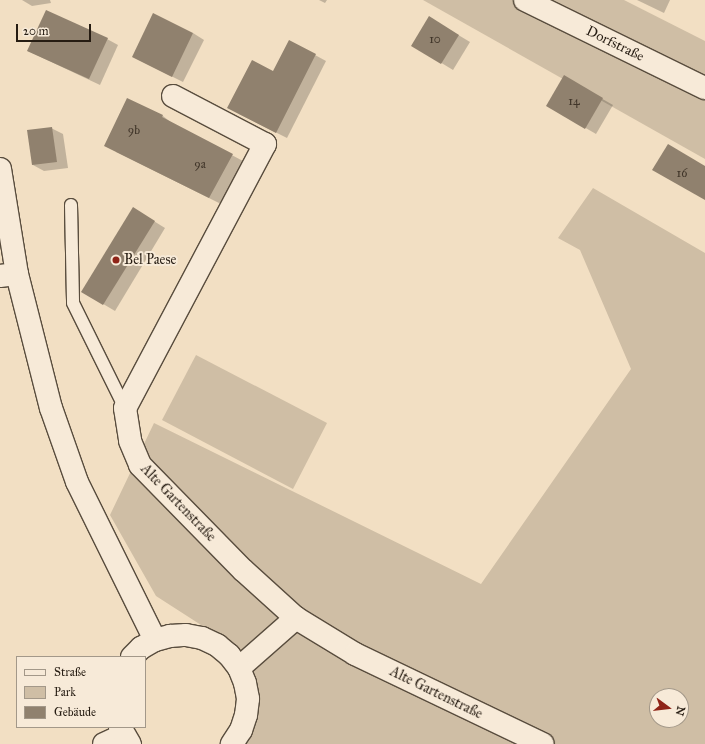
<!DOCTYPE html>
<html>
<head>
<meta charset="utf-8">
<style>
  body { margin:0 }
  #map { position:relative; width:705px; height:744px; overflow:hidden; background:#f2dfc3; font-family:"IM FELL Great Primer",serif }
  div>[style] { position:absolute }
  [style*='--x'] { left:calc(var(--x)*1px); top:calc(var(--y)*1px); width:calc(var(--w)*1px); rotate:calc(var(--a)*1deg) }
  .green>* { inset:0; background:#cfbea5 }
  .shadow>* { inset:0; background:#0003 }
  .building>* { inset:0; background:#90816e }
  .roads { filter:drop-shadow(1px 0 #594d3e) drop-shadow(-1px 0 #594d3e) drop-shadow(0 1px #594d3e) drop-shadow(0 -1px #594d3e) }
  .lane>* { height:12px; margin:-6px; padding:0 6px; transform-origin:6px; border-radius:6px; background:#f7ead8 }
  .street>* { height:22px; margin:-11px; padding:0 11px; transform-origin:11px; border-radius:11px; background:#f7ead8 }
  .secondary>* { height:22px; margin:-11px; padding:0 11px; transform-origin:11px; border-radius:11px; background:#f7ead8 }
  .dots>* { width:11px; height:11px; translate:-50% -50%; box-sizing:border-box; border:2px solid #f7ead8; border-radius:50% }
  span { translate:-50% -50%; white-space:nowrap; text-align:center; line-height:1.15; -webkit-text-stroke:4px #f7ead8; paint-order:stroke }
  .number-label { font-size:12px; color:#403529 }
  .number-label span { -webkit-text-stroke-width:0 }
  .street-label { font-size:14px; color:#261c12 }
  .poi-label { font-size:14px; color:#261c12 }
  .left { translate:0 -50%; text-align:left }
  .legend { position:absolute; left:16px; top:656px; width:130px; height:72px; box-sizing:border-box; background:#f7ead8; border:1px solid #a39889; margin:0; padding:5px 7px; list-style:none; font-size:12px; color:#261c12 }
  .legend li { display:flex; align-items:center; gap:8px; height:20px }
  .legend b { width:20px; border:1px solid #a39889 }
  .north { position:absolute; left:649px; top:688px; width:40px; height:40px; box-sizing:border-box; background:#f7ead8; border:1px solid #a39889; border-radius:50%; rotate:105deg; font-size:11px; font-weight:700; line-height:16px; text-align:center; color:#261c12 }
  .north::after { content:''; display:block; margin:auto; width:14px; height:18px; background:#8f2418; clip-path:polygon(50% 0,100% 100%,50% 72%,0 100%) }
  .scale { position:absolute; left:16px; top:24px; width:75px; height:18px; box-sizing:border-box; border:2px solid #261c12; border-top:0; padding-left:5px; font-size:12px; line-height:14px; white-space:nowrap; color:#261c12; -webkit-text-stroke:3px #f7ead8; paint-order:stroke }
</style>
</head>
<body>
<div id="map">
  <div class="green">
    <i style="clip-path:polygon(423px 0,624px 0,705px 41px,705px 159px)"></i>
    <i style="clip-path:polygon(evenodd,593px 188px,705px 253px,705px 744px,241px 744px,243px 652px,156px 596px,110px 515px,154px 423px,481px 584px,631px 369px,580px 250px,558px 238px,593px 188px,657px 696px,681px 696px,681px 720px,657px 720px,657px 696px)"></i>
    <i style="clip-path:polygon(196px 355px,327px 423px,293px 489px,162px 420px)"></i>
  </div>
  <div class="shadow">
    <i style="clip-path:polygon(22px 0,50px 0,51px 3px,32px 6px)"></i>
    <i style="clip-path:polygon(319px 0,327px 0,325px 3px)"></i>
    <i style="clip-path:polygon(637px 0,670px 0,664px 13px)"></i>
    <i style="clip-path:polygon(440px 24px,470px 42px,453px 70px,412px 45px)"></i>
    <i style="clip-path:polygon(193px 33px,204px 40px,183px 82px,133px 57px)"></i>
    <i style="clip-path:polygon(107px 39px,118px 45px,100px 85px,28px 51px)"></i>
    <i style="clip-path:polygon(315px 55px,326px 61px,287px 138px,239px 114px,274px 73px)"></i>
    <i style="clip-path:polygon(564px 77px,613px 105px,596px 134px,548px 106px)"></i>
    <i style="clip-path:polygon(127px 99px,163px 116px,173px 124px,243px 161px,221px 204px,116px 152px)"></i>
    <i style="clip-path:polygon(51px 128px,63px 134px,68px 168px,44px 171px,33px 165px)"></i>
    <i style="clip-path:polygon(144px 215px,165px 228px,115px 311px,83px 292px)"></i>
  </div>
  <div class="building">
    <i style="clip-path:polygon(46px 10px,108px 38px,89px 79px,27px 51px)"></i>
    <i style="clip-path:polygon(153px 13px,193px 33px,172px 77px,132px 57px)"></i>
    <i style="clip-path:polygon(429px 16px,459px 35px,441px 64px,411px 46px)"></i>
    <i style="clip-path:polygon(289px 40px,316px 54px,276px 133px,227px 108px,252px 60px,273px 71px)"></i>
    <i style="clip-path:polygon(564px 75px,603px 98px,585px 129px,546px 106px)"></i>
    <i style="clip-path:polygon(127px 98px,163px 115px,162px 117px,233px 154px,209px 198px,104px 146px)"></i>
    <i style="clip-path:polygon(52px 127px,57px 162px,32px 165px,27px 130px)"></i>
    <i style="clip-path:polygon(668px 144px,705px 166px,705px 200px,652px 170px)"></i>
    <i style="clip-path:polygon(133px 207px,155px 221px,103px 305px,81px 292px)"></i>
  </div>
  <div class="roads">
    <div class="lane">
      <i style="--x:71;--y:205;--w:98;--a:88.8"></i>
      <i style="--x:73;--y:303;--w:117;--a:63.7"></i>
    </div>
    <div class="street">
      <i style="--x:525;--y:0;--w:200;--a:26.1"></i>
      <i style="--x:173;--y:96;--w:104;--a:27.6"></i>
      <i style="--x:265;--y:144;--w:299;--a:117.9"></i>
      <i style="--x:125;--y:408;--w:33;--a:81"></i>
      <i style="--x:130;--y:441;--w:26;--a:67"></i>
      <i style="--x:140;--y:465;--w:147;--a:45.6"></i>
      <i style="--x:243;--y:570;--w:72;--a:42.2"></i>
      <i style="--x:296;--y:618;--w:69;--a:31.4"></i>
      <i style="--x:355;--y:654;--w:208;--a:25.6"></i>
      <i style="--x:0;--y:276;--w:17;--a:-7"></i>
      <i style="--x:239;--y:668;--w:76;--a:-41.3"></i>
      <i style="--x:104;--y:744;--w:21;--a:-25"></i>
    </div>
    <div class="secondary">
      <i style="--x:0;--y:169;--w:106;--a:80.8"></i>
      <i style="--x:17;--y:274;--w:138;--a:75.8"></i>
      <i style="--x:51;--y:408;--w:78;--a:70.6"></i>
      <i style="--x:77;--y:482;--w:176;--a:63.7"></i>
      <i style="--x:132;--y:657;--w:13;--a:-45"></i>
      <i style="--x:141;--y:648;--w:16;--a:-30"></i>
      <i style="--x:155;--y:640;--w:16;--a:-15"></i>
      <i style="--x:170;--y:636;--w:16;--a:-4"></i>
      <i style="--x:186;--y:635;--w:16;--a:11"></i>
      <i style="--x:202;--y:638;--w:17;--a:25"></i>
      <i style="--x:217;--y:645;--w:16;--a:40"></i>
      <i style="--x:229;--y:655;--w:16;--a:52"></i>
      <i style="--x:239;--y:668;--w:16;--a:68"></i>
      <i style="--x:245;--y:683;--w:16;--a:79"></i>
      <i style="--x:248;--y:699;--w:16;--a:97"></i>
      <i style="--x:246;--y:715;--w:16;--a:108"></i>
      <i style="--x:241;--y:730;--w:17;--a:123"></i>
      <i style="--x:120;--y:727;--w:20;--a:60"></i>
    </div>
  </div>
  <div class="dots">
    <i style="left:116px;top:260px;background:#8f2418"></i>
  </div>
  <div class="number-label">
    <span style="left:435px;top:40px">10</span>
    <span style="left:574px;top:102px">14</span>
    <span style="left:134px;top:131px">9b</span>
    <span style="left:200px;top:165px">9a</span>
    <span style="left:682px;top:174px">16</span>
  </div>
  <div class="street-label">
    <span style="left:615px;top:44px;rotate:26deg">Dorfstraße</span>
    <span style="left:178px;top:503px;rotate:46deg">Alte Gartenstraße</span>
    <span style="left:436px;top:693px;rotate:26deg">Alte Gartenstraße</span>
  </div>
  <div class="poi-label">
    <span class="left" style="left:124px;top:260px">Bel Paese</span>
  </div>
  <ul class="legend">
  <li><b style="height:5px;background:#f7ead8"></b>Straße</li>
  <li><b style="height:11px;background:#cfbea5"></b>Park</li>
  <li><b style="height:11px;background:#90816e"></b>Gebäude</li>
  </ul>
  <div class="north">N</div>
  <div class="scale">20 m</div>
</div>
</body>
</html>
